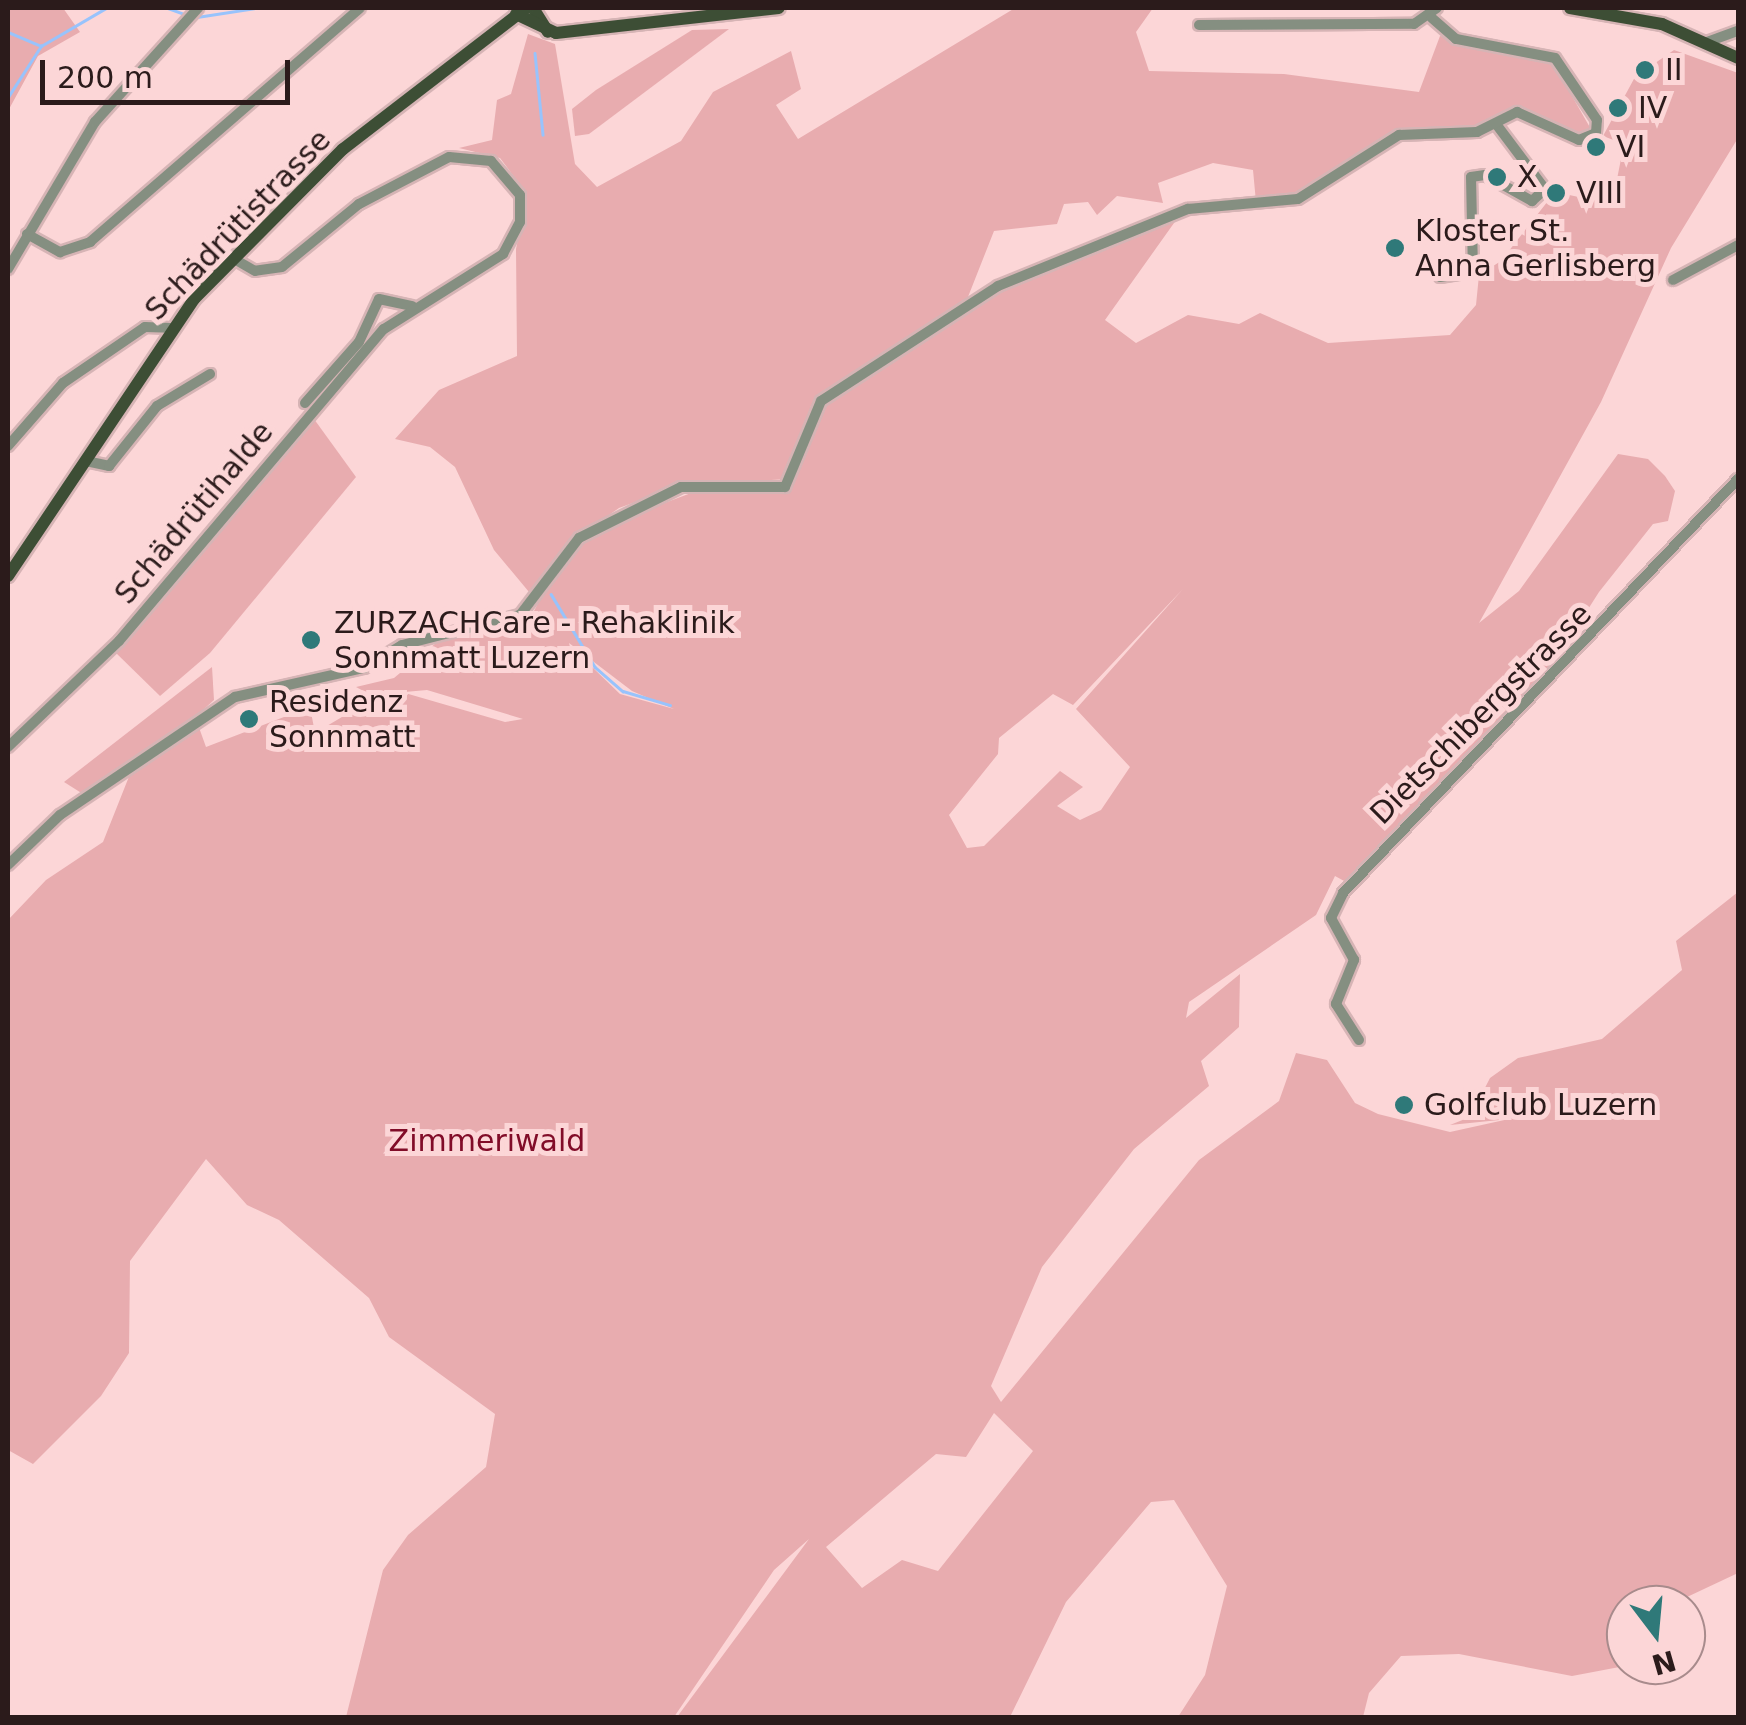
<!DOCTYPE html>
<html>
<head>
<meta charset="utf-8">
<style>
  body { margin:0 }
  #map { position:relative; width:1746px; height:1725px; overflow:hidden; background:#fcd6d7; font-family:"DejaVu Sans",sans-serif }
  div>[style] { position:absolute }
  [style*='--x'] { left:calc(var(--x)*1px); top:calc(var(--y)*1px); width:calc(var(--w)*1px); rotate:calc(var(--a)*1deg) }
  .green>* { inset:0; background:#e8acaf }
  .stream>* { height:2.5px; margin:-1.25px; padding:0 1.25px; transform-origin:1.25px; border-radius:1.25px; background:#98c3fc }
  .roads { filter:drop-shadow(2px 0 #d6b4b5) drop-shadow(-2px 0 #d6b4b5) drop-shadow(0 2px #d6b4b5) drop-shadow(0 -2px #d6b4b5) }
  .minor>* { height:10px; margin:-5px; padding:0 5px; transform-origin:5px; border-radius:5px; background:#858f81 }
  .major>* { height:12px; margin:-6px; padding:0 6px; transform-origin:6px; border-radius:6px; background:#3d4e35 }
  .dots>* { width:28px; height:28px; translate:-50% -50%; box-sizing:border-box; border:5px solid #fcd6d7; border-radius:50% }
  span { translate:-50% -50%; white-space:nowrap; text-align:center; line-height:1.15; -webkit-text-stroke:10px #fcd6d7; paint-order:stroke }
  .poi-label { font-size:30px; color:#2b1b1b }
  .left { translate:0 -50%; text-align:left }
  .street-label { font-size:30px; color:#2b1b1b }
  .park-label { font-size:30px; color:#810c28 }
  .frame { position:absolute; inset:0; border:10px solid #2b1b1b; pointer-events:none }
  .north { position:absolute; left:1606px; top:1585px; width:100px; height:100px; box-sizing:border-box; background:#fcd6d7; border:2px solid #a88b8c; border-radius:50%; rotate:164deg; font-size:28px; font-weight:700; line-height:40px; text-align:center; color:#2b1b1b }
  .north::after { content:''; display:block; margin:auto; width:35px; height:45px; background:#2f7979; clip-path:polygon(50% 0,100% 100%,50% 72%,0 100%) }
  .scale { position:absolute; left:40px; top:60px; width:250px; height:45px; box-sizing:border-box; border:5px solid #2b1b1b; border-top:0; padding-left:12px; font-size:30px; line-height:35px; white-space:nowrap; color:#2b1b1b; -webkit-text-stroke:8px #fcd6d7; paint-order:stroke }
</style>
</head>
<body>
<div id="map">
  <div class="green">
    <i style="clip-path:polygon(8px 8px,63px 8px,80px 32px,38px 56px,8px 111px)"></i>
    <i style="clip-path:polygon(1015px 8px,1153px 8px,1136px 32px,1149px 71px,1284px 74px,1419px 92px,1440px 36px,1534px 54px,1552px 61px,1592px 131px,1578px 135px,1514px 109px,1482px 127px,1405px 131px,1304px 194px,1256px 202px,1253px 170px,1213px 163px,1158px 183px,1163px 203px,1117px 196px,1097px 215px,1088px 202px,1064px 204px,1057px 224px,994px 231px,966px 302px,811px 406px,789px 479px,682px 485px,619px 508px,569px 543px,534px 598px,494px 550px,455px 467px,430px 447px,395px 439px,439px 390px,517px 356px,516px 249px,527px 194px,500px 158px,459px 148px,492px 140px,497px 100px,511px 94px,528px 34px,555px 44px,575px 164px,597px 187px,681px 141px,713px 92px,791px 51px,801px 89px,776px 105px,798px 139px)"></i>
    <i style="clip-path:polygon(729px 29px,589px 134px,575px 136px,572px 109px,596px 90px,692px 30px)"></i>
    <i style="clip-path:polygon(evenodd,1674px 50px,1738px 73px,1738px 138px,1671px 248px,1601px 402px,1479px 623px,1519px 591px,1618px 454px,1648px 459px,1665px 476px,1675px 491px,1668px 521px,1653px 524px,1599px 592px,1541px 683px,1346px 882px,1335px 876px,1316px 915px,1189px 1002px,1186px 1018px,1240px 974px,1239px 1027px,1201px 1061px,1209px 1086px,1134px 1149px,1042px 1267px,991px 1386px,1001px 1402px,1199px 1160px,1279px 1101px,1296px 1053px,1327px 1060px,1355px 1103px,1378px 1114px,1450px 1132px,1509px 1119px,1450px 1125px,1470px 1117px,1490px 1078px,1518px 1058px,1602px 1039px,1682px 970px,1676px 941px,1738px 892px,1738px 1573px,1670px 1605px,1626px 1605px,1630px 1665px,1572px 1676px,1459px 1654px,1401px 1656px,1369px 1693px,1363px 1717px,1178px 1717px,1205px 1675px,1227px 1586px,1174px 1500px,1151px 1502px,1066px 1602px,1010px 1717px,677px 1717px,809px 1539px,774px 1570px,674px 1717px,346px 1717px,383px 1570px,408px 1535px,486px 1467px,495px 1414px,389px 1337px,369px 1298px,279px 1220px,247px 1205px,206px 1159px,130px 1261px,129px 1353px,101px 1396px,33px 1464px,8px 1450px,8px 920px,46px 880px,103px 842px,132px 769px,197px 722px,206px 747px,310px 707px,315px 733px,374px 698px,405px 693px,505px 722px,523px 719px,427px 690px,371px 695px,356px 687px,394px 678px,436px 643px,534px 611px,555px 569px,593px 530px,699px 490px,785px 492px,818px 409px,1004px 286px,1179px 216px,1105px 320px,1136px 343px,1188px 315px,1239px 324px,1260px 313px,1328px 343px,1450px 335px,1476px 305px,1479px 275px,1501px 261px,1555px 192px,1612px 204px,1624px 144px,1603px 136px,1635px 77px,1674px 50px,1183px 589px,1076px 709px,1130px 767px,1101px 810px,1080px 820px,1057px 806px,1083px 787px,1060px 771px,984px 846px,967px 848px,949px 815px,998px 754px,999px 738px,1053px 694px,1073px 705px,1183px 589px,1674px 50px,569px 643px,632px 691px,674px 709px,620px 694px,590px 665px,575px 667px,569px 643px,1674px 50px,994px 1413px,1033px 1451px,938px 1571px,902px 1560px,862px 1588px,826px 1547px,936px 1454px,966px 1457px,994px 1413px)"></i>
    <i style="clip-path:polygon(314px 419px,356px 477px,210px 653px,160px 696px,114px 651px)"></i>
    <i style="clip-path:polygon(212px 667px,214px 700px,203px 710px,83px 794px,64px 782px)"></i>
  </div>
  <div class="stream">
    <i style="--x:168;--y:8;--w:15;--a:20"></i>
    <i style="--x:197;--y:17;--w:60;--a:-8.7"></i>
    <i style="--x:8;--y:32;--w:36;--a:23"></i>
    <i style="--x:535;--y:53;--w:82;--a:84.4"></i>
    <i style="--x:8;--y:97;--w:61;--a:-57.1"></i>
    <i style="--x:41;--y:46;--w:75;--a:-30.3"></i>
    <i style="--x:551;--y:594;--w:85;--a:58.9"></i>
    <i style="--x:595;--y:667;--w:37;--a:41"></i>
    <i style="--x:623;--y:691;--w:49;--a:16.6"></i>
  </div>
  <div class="roads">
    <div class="minor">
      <i style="--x:1199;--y:25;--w:215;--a:-0.3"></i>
      <i style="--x:1414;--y:24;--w:28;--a:-35"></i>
      <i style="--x:1707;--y:42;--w:33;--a:-20"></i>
      <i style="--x:27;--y:234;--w:38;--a:29"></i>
      <i style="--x:60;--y:252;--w:32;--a:-18"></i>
      <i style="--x:90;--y:242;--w:357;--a:-40.9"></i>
      <i style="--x:8;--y:269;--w:171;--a:-59.4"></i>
      <i style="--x:95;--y:122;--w:154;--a:-47.9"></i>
      <i style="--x:1440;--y:277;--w:33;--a:-9"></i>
      <i style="--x:1473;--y:272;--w:95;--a:-91.2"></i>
      <i style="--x:1471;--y:177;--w:14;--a:-8"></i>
      <i style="--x:1485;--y:175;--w:54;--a:29"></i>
      <i style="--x:1532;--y:201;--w:18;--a:-43"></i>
      <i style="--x:1545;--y:189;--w:81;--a:-127"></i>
      <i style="--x:1673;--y:280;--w:74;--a:-28.3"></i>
      <i style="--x:305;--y:403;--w:81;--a:-48.5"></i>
      <i style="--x:359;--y:342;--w:47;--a:-65.1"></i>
      <i style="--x:379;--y:299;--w:34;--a:12"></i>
      <i style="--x:8;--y:446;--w:84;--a:-48.9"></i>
      <i style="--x:63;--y:383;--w:99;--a:-34.3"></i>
      <i style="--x:145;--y:327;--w:25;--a:2"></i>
      <i style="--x:86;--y:461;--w:24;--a:12"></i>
      <i style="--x:109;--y:466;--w:77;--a:-51.3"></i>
      <i style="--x:157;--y:406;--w:62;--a:-31.1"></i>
      <i style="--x:8;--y:747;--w:153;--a:-43.7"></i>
      <i style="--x:119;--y:641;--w:409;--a:-49.7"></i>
      <i style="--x:384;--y:329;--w:141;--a:-32.2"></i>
      <i style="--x:503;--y:254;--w:36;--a:-62"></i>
      <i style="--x:520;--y:222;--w:27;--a:-90"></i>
      <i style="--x:520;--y:195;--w:45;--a:-130.5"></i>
      <i style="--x:491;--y:161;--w:42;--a:-174.6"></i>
      <i style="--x:449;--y:157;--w:102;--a:152.4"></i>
      <i style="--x:359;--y:204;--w:99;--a:140.7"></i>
      <i style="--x:282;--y:267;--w:27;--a:172"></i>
      <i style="--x:255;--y:271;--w:24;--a:-150"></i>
      <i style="--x:8;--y:865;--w:72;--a:-43.9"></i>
      <i style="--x:60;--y:815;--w:211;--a:-34"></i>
      <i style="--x:235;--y:697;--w:132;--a:-12.7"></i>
      <i style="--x:364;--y:668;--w:44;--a:-31.2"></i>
      <i style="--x:402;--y:645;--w:122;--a:-14.3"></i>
      <i style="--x:520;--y:615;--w:97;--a:-52.5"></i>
      <i style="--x:579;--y:538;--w:114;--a:-26.6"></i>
      <i style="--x:681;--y:487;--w:104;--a:0"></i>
      <i style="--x:785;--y:487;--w:93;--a:-67.3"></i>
      <i style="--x:821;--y:401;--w:211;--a:-33"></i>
      <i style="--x:998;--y:286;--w:205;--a:-22.1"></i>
      <i style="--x:1188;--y:209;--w:110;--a:-5.2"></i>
      <i style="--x:1298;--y:199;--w:120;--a:-32.4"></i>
      <i style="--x:1399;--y:135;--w:78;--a:-2.2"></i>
      <i style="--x:1477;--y:132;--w:45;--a:-26.6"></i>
      <i style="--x:1517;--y:112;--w:68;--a:24.3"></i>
      <i style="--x:1579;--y:140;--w:18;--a:-22"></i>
      <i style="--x:1596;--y:133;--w:13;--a:-86"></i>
      <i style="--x:1597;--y:120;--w:75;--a:-124.1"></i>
      <i style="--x:1555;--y:58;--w:101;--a:-169.1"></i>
      <i style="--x:1456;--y:39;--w:32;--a:-139"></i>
      <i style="--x:1359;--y:1040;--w:43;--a:-122.6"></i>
      <i style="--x:1336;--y:1004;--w:48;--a:-67.8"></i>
      <i style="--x:1354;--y:960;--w:48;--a:-118.7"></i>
      <i style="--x:1331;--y:918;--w:28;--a:-64"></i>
      <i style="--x:1343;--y:893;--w:572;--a:-46.35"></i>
    </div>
    <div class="major">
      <i style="--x:533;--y:8;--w:28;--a:58"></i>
      <i style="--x:1570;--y:8;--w:93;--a:9.9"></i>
      <i style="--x:1662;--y:24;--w:83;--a:24.1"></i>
      <i style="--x:516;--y:14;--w:44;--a:25.4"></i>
      <i style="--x:556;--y:33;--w:224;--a:-6.4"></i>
      <i style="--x:8;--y:576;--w:334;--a:-56.1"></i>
      <i style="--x:194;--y:299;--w:211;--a:-45.2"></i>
      <i style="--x:343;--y:149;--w:231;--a:-37.6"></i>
    </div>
  </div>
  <div class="dots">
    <i style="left:1645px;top:70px;background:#2f7979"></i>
    <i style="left:1618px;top:108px;background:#2f7979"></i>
    <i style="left:1596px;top:147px;background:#2f7979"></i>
    <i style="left:1497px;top:177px;background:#2f7979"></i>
    <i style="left:1556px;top:193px;background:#2f7979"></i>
    <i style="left:1395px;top:248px;background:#2f7979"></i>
    <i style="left:311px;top:640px;background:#2f7979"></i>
    <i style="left:249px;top:719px;background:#2f7979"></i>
    <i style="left:1404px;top:1105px;background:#2f7979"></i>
  </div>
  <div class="poi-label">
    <span class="left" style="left:1665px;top:70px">II</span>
    <span class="left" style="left:1638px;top:108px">IV</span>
    <span class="left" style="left:1616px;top:147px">VI</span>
    <span class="left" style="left:1517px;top:177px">X</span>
    <span class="left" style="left:1576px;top:193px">VIII</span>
    <span class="left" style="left:1415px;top:248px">Kloster St.<br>Anna Gerlisberg</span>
    <span class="left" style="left:334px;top:640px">ZURZACHCare - Rehaklinik<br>Sonnmatt Luzern</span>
    <span class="left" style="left:269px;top:719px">Residenz<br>Sonnmatt</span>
    <span class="left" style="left:1424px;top:1105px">Golfclub Luzern</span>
  </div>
  <div class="street-label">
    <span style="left:238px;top:225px;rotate:-46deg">Schädrütistrasse</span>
    <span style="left:194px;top:513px;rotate:-50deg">Schädrütihalde</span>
    <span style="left:1481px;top:714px;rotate:-45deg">Dietschibergstrasse</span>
  </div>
  <div class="park-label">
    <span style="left:487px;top:1141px">Zimmeriwald</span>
  </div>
  <div class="frame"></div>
  <div class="north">N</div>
  <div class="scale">200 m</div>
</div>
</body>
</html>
